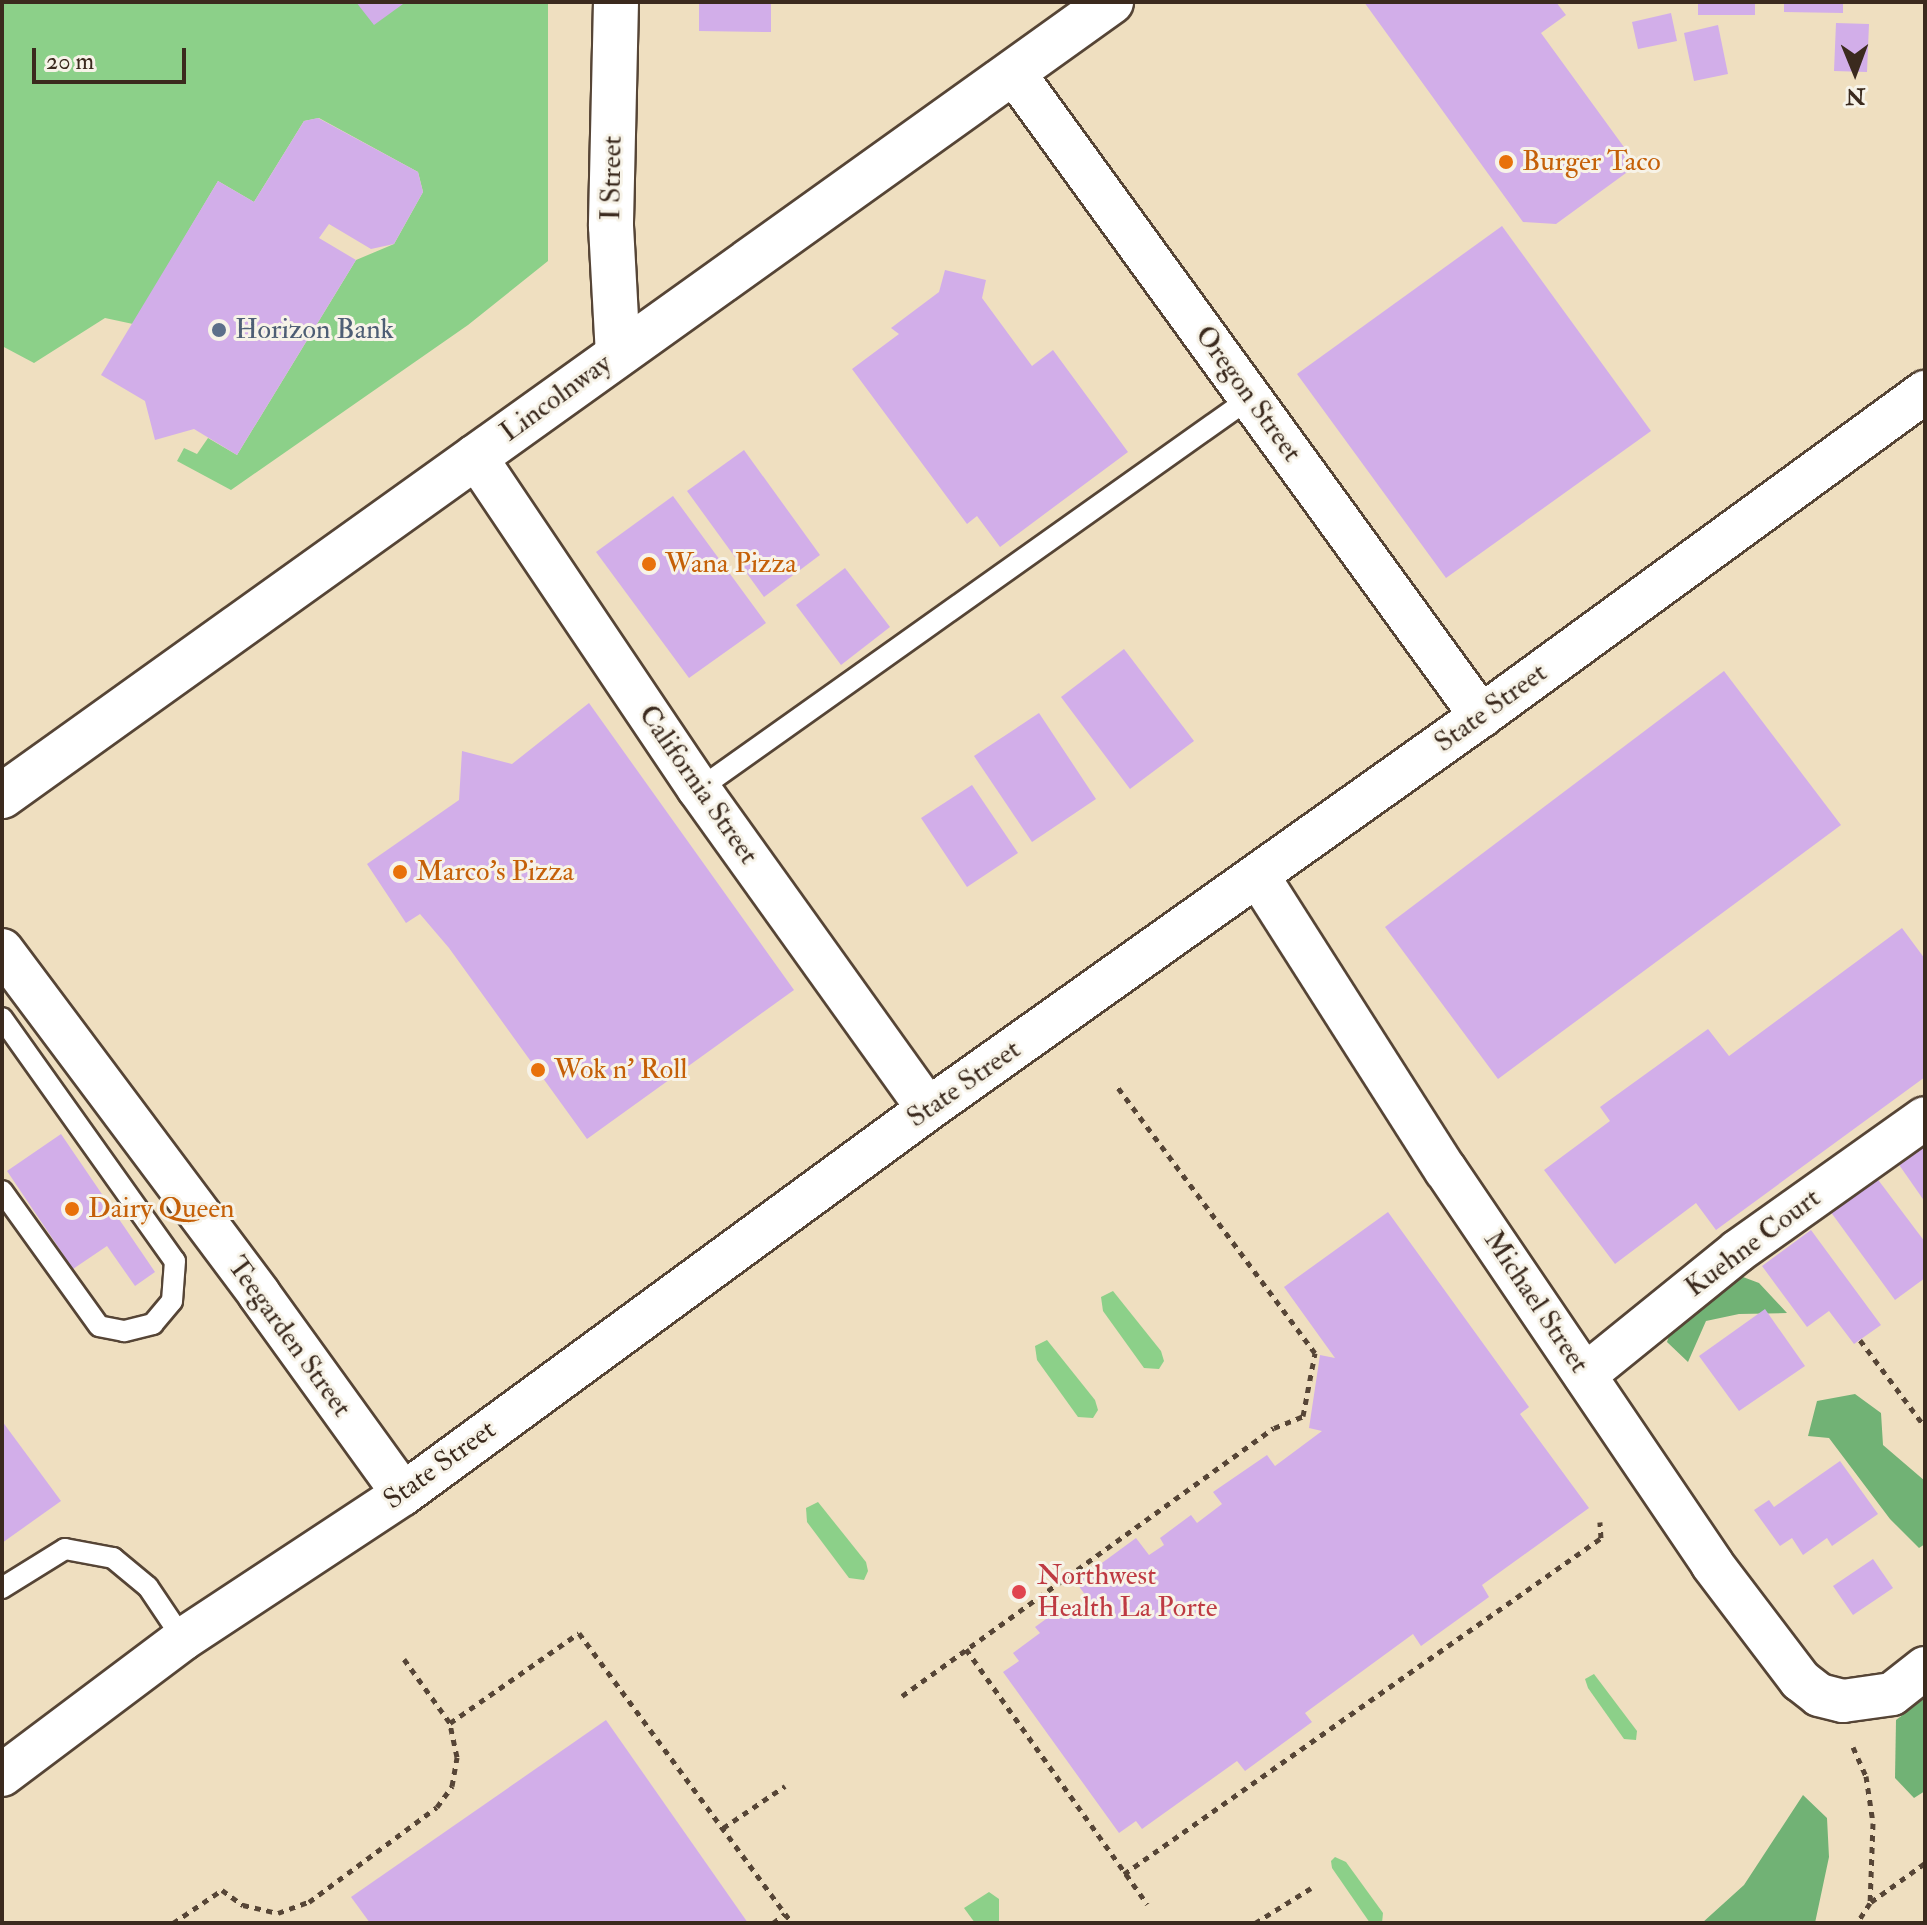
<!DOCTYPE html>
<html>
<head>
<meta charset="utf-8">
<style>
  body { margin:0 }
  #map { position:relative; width:1927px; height:1925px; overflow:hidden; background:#efdfc0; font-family:"IM FELL Double Pica",serif }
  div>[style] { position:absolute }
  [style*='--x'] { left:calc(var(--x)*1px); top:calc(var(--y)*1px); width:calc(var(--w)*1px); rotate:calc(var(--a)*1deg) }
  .green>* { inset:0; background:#8cd089 }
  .forest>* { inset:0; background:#71b275 }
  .building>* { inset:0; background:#d2aee9 }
  .path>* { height:5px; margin-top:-2.5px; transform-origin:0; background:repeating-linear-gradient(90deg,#564536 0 6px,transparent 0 12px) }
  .roads { filter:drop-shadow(2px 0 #564536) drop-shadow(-2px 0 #564536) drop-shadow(0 2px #564536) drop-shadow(0 -2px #564536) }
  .lane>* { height:20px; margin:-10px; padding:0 10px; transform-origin:10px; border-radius:10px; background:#fff }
  .street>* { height:42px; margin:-21px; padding:0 21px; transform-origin:21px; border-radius:21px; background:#fff }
  .secondary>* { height:44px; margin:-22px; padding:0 22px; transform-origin:22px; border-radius:22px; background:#fff }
  .primary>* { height:44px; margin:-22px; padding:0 22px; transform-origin:22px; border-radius:22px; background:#fff }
  .dots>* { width:22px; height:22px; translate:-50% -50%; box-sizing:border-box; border:4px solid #f7f3e8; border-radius:50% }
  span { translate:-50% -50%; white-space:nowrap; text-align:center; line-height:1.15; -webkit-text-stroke:6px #f7f3e8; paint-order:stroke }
  .food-label { font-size:28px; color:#c56008 }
  .left { translate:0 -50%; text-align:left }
  .street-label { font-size:28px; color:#3b2a1e }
  .service-label { font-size:28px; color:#4e5e75 }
  .health-label { font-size:28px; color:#be3a42 }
  .frame { position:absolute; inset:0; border:4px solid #3b2a1e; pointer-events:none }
  .north { position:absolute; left:1815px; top:32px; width:80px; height:80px; -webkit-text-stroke:6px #f7f3e8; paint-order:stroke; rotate:179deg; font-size:22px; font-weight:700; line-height:32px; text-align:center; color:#3b2a1e }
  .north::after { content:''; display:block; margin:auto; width:28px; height:36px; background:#3b2a1e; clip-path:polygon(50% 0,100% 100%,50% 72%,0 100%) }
  .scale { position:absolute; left:32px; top:48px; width:154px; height:36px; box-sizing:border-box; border:4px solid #3b2a1e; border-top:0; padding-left:10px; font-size:24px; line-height:28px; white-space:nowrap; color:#3b2a1e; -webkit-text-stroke:6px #f7f3e8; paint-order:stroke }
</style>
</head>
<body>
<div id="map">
  <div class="green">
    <i style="clip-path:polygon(2px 2px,548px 2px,548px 261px,468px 325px,231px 490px,177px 461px,184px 448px,197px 454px,208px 438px,237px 455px,356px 260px,394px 244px,423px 192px,418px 172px,319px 118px,304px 121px,254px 202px,218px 181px,133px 324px,105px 318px,34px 363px,2px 346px)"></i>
    <i style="clip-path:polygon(1113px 1291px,1161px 1351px,1164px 1361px,1159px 1369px,1144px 1368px,1103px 1311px,1101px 1297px)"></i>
    <i style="clip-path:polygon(1047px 1340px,1095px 1400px,1098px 1410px,1093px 1418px,1078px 1417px,1037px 1360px,1035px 1346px)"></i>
    <i style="clip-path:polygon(818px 1502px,866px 1562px,868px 1571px,864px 1580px,849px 1578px,807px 1522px,806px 1508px)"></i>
    <i style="clip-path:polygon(1594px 1674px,1637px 1731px,1636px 1740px,1624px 1739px,1588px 1688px,1585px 1679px)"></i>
    <i style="clip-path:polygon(1335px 1857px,1346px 1862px,1383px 1913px,1382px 1923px,1370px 1923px,1332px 1868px,1331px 1861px)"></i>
    <i style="clip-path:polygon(989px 1892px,999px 1899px,999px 1923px,975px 1923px,964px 1908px)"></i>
  </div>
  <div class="forest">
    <i style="clip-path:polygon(1727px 1271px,1759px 1283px,1787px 1313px,1739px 1314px,1706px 1321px,1688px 1362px,1667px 1342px,1678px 1308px)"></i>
    <i style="clip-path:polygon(1855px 1394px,1881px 1413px,1883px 1445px,1925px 1481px,1925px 1544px,1919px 1548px,1890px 1519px,1829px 1438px,1808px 1436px,1817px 1401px)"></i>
    <i style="clip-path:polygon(1925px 1698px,1925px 1791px,1914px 1798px,1895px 1778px,1896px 1720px)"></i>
    <i style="clip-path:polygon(1803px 1795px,1827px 1818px,1829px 1857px,1815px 1923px,1702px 1923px,1744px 1885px)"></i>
  </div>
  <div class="building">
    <i style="clip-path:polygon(356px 2px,401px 2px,403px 4px,374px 25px)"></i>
    <i style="clip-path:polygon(699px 2px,771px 2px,771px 32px,699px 31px)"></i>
    <i style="clip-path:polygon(1364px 2px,1556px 2px,1566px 15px,1541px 33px,1637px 165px,1556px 224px,1523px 222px)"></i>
    <i style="clip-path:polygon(1698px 2px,1755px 2px,1755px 15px,1698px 15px)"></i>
    <i style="clip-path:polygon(1784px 2px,1843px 2px,1843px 13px,1784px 12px)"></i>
    <i style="clip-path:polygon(1671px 13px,1677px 41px,1638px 49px,1632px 22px)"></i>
    <i style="clip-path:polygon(1836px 23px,1869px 24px,1867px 72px,1834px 71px)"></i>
    <i style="clip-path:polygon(1718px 25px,1728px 74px,1694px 81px,1684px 33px)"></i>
    <i style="clip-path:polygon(318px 118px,418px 172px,423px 192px,394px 244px,371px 249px,329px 224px,319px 238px,356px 260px,237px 455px,194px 429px,155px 440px,145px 401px,101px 375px,218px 181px,254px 202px,304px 121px)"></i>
    <i style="clip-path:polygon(1502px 226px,1651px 431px,1446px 578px,1297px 374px)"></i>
    <i style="clip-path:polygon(945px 270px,986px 280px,982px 298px,1032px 366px,1053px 350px,1128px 452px,1000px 547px,977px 516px,967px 524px,852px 369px,899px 334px,891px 328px,939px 292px)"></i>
    <i style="clip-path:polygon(744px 450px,820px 555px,764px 597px,687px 491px)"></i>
    <i style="clip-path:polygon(673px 496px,766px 623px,689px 678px,596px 552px)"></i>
    <i style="clip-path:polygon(845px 568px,890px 627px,841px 665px,796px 605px)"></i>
    <i style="clip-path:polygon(1124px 649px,1194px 741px,1130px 789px,1061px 697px)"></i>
    <i style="clip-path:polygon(1724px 671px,1841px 825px,1498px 1079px,1385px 927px)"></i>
    <i style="clip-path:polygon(589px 703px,794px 990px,587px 1139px,449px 948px,420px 914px,406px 923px,367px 864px,459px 800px,462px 751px,512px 764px)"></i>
    <i style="clip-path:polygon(1039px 713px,1096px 799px,1032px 842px,974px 756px)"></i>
    <i style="clip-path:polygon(972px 785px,1018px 853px,967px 887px,921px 818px)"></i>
    <i style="clip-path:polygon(1902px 928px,1925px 959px,1925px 1077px,1716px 1230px,1696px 1203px,1615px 1264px,1544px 1170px,1610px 1121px,1600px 1107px,1708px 1029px,1729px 1056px)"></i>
    <i style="clip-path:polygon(61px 1134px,155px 1272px,135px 1286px,107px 1246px,73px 1269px,7px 1171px)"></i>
    <i style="clip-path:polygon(1925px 1138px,1925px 1202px,1895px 1159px)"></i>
    <i style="clip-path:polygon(1876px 1177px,1925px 1242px,1925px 1278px,1895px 1300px,1830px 1211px)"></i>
    <i style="clip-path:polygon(1388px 1212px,1529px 1407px,1520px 1414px,1589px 1508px,1482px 1585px,1489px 1597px,1421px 1646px,1413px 1634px,1305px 1713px,1312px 1722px,1245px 1771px,1237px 1761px,1142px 1829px,1136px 1821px,1119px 1833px,1003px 1672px,1019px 1661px,1013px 1653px,1040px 1633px,1035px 1627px,1068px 1603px,1073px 1610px,1088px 1599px,1076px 1582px,1136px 1538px,1149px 1555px,1164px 1545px,1160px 1538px,1191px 1515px,1197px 1523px,1222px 1504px,1213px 1492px,1267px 1455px,1275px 1466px,1322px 1431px,1309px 1428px,1320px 1355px,1335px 1358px,1284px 1287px)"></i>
    <i style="clip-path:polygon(1811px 1230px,1881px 1325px,1854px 1344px,1829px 1311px,1807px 1327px,1762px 1266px)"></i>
    <i style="clip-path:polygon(1765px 1309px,1805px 1366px,1739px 1411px,1699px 1356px)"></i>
    <i style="clip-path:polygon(2px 1421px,61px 1501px,2px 1543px)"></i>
    <i style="clip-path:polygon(1840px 1461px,1878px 1514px,1832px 1546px,1827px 1538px,1803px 1555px,1792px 1538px,1780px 1546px,1754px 1510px,1769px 1500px,1774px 1507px)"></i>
    <i style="clip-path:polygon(1873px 1559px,1893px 1588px,1853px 1615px,1833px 1586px)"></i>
    <i style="clip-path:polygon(606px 1720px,748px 1923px,370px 1923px,351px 1897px)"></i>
  </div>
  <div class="path">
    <i style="--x:1860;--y:1340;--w:109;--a:53.2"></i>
    <i style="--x:966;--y:1649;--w:313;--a:54.6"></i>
    <i style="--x:404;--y:1659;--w:79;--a:54.3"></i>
    <i style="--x:902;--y:1696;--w:458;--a:-35.8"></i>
    <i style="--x:1274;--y:1428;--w:31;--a:-22"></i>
    <i style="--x:1303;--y:1416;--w:64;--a:-79.2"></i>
    <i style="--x:1315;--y:1353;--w:334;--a:-126.6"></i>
    <i style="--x:1853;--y:1747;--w:32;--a:66"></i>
    <i style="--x:1866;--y:1776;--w:48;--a:81.5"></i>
    <i style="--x:1873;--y:1823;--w:80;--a:92.1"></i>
    <i style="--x:1870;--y:1903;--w:24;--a:123"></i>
    <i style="--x:723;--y:1828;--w:75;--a:-34.1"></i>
    <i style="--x:1124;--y:1874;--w:583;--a:-35.16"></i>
    <i style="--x:1601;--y:1538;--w:16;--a:-94"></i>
    <i style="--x:1871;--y:1902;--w:67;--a:-35.8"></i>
    <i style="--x:173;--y:1923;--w:59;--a:-34"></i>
    <i style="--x:222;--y:1890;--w:26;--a:36"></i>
    <i style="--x:243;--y:1905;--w:36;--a:13"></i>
    <i style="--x:278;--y:1913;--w:33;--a:-20"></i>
    <i style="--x:309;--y:1902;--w:159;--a:-36.6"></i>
    <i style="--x:437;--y:1807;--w:26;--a:-54"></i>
    <i style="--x:452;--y:1786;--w:29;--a:-80"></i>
    <i style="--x:457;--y:1757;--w:35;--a:-102"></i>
    <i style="--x:450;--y:1723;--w:157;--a:-34.9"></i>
    <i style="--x:579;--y:1633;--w:360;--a:53.7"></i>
    <i style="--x:773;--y:1923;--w:15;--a:-37"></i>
    <i style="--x:1255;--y:1923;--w:66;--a:-32"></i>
  </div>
  <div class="roads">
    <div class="lane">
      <i style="--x:699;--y:789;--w:676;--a:-35.36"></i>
      <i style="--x:2;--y:1018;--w:298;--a:54.6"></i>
      <i style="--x:175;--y:1261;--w:40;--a:94.3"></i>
      <i style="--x:172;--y:1301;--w:30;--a:130"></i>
      <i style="--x:153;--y:1324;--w:30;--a:166"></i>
      <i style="--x:124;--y:1331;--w:25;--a:-169"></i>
      <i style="--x:99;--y:1326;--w:166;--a:-125.7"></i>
      <i style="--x:2;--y:1588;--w:74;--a:-31.8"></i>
      <i style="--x:65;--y:1549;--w:49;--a:10.6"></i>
      <i style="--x:113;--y:1558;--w:45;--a:39.6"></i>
      <i style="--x:148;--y:1587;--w:63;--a:56.1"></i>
    </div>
    <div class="street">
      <i style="--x:1014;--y:73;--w:795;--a:54.01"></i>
      <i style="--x:475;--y:456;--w:401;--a:56.1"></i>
      <i style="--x:699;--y:789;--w:393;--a:54.4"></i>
      <i style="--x:1258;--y:876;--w:348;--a:57.5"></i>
      <i style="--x:1445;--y:1169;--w:477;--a:55.9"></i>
      <i style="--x:1712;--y:1564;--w:146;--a:52.8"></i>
      <i style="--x:1800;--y:1680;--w:24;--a:38"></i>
      <i style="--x:1819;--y:1695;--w:25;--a:14"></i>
      <i style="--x:1843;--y:1701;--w:49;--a:-8.1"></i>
      <i style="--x:1892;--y:1694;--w:42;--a:-38.2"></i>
      <i style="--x:2;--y:950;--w:429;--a:53.2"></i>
      <i style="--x:259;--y:1294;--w:246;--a:54.2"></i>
      <i style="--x:1585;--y:1375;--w:197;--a:-39"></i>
      <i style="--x:1738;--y:1251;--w:229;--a:-35.4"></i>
      <i style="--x:2;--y:1775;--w:226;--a:-36.9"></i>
      <i style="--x:183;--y:1639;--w:263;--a:-33.4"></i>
      <i style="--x:403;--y:1494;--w:651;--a:-36.25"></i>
      <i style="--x:928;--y:1109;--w:678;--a:-35.4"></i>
      <i style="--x:1481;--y:716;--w:550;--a:-36.12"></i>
    </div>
    <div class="secondary">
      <i style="--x:616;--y:2;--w:224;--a:91.3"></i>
      <i style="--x:611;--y:226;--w:128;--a:86.9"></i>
    </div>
    <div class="primary">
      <i style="--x:2;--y:796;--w:1364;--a:-35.6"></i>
    </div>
  </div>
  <div class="dots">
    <i style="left:1506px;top:162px;background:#e8710a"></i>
    <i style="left:219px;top:330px;background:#5c6f8a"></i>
    <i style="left:649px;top:564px;background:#e8710a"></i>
    <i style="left:400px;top:872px;background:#e8710a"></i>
    <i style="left:538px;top:1070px;background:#e8710a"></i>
    <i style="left:72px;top:1209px;background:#e8710a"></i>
    <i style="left:1019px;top:1592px;background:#e0444e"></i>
  </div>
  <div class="food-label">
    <span class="left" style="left:1522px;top:162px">Burger Taco</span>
    <span class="left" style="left:665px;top:564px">Wana Pizza</span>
    <span class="left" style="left:416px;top:872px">Marco's Pizza</span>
    <span class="left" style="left:554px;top:1070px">Wok n' Roll</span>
    <span class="left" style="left:88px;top:1209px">Dairy Queen</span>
  </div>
  <div class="street-label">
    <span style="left:612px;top:178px;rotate:-89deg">I Street</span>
    <span style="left:1248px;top:394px;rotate:54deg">Oregon Street</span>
    <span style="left:556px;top:398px;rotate:-36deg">Lincolnway</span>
    <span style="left:1491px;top:708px;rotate:-36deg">State Street</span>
    <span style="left:698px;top:785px;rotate:55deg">California Street</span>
    <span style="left:964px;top:1084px;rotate:-35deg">State Street</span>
    <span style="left:1753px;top:1243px;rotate:-37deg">Kuehne Court</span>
    <span style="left:1536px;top:1302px;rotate:56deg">Michael Street</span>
    <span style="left:289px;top:1337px;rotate:54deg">Teegarden Street</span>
    <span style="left:440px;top:1465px;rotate:-36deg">State Street</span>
  </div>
  <div class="service-label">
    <span class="left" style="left:235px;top:330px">Horizon Bank</span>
  </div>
  <div class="health-label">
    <span class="left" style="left:1037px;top:1592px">Northwest<br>Health La Porte</span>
  </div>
  <div class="frame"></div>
  <div class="north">N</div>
  <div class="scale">20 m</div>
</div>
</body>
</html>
